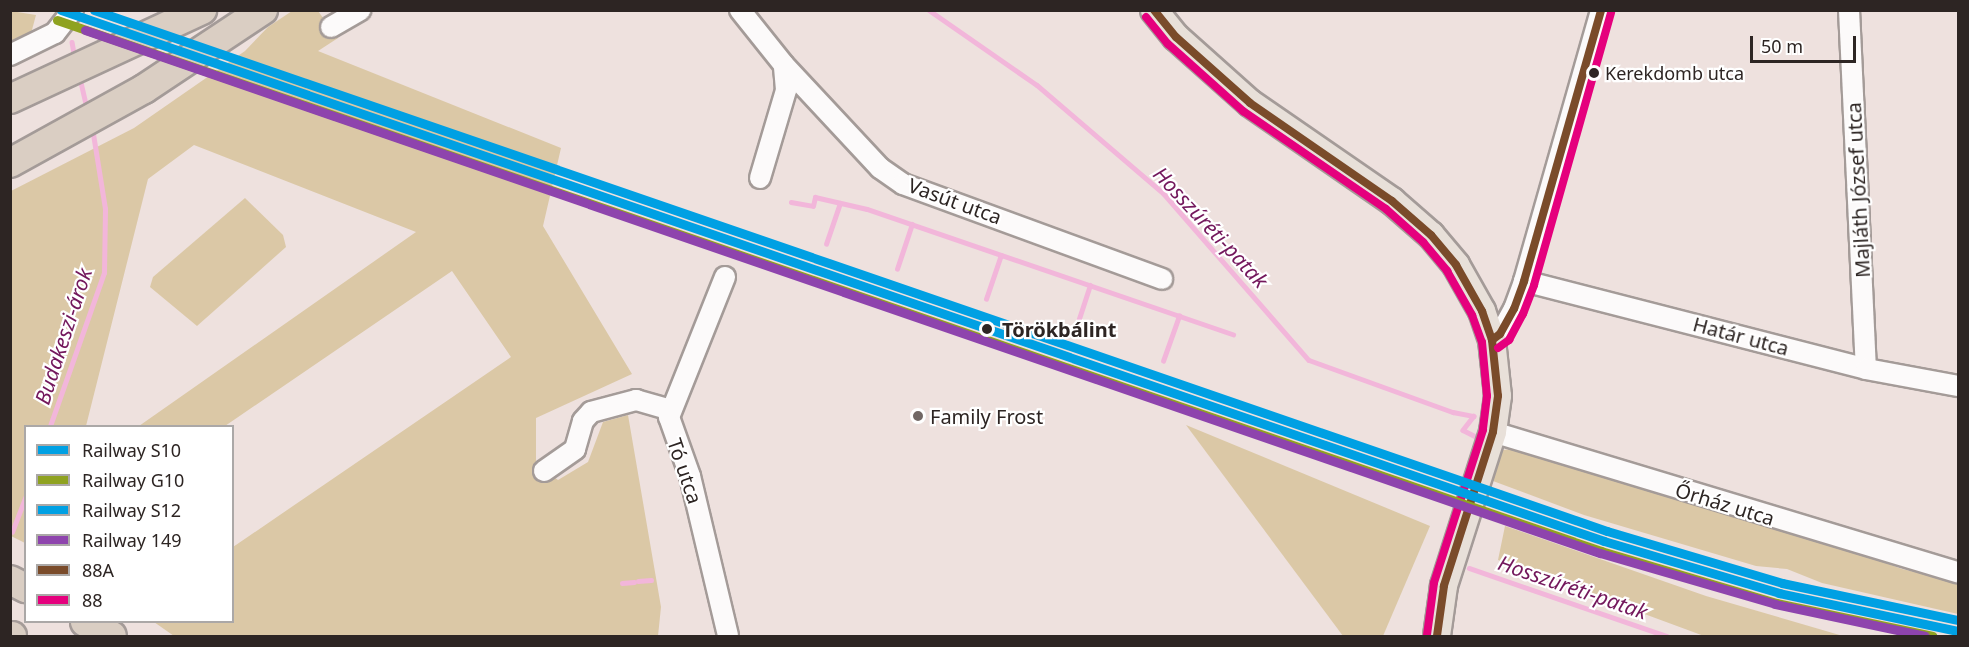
<!DOCTYPE html>
<html>
<head>
<meta charset="utf-8">
<style>
  body { margin:0 }
  #map { position:relative; width:1969px; height:647px; overflow:hidden; background:#eee1de; font-family:"Noto Sans",sans-serif }
  div>[style] { position:absolute }
  [style*='--x'] { left:calc(var(--x)*1px); top:calc(var(--y)*1px); width:calc(var(--w)*1px); rotate:calc(var(--a)*1deg) }
  .green>* { inset:0; background:#dbc8a6 }
  .stream>* { height:4.5px; margin:-2.25px; padding:0 2.25px; transform-origin:2.25px; border-radius:2.25px; background:#f2b6da }
  .roads { filter:drop-shadow(2px 0 #a49b98) drop-shadow(-2px 0 #a49b98) drop-shadow(0 2px #a49b98) drop-shadow(0 -2px #a49b98) }
  .minor>* { height:20px; margin:-10px; padding:0 10px; transform-origin:10px; border-radius:10px; background:#fcfafa }
  .major>* { height:26px; margin:-13px; padding:0 13px; transform-origin:13px; border-radius:13px; background:#e8e0d9 }
  .highway>* { height:28px; margin:-14px; padding:0 14px; transform-origin:14px; border-radius:14px; background:#dacec3 }
  .bus-1>* { height:8px; margin:-4px; padding:0 4px; transform-origin:4px; border-radius:4px; background:#7a4b2a }
  .bus-2>* { height:8px; margin:-4px; padding:0 4px; transform-origin:4px; border-radius:4px; background:#e5007d }
  .rail-1>* { height:9px; margin:-4.5px; padding:0 4.5px; transform-origin:4.5px; border-radius:4.5px; background:#00a0e3 }
  .rail-2>* { height:9px; margin:-4.5px; padding:0 4.5px; transform-origin:4.5px; border-radius:4.5px; background:#8fa220 }
  .rail-3>* { height:9px; margin:-4.5px; padding:0 4.5px; transform-origin:4.5px; border-radius:4.5px; background:#00a0e3 }
  .rail-4>* { height:9px; margin:-4.5px; padding:0 4.5px; transform-origin:4.5px; border-radius:4.5px; background:#8e44ad }
  .dots>* { width:16px; height:16px; translate:-50% -50%; box-sizing:border-box; border:3px solid #fff; border-radius:50% }
  span { translate:-50% -50%; white-space:nowrap; text-align:center; line-height:1.15; -webkit-text-stroke:4.5px #fff; paint-order:stroke }
  .bus-label { font-size:18px; color:#2d2523 }
  .left { translate:0 -50%; text-align:left }
  .street-label { font-size:20px; color:#2d2523 }
  .stop-label { font-size:20px; color:#2d2523; font-weight:700 }
  .poi-label { font-size:20px; color:#2d2523 }
  .water-label { font-size:21px; color:#73175c; font-style:italic }
  .frame { position:absolute; inset:0; border:12px solid #2d2523; pointer-events:none }
  .legend { position:absolute; left:24px; top:425px; width:210px; height:198px; box-sizing:border-box; background:#fff; border:2px solid #aba8a7; margin:0; padding:8px 10px; list-style:none; font-size:18px; color:#2d2523 }
  .legend li { display:flex; align-items:center; gap:12px; height:30px }
  .legend b { width:30px; border:2px solid #aba8a7 }
  .scale { position:absolute; left:1750px; top:36px; width:106px; height:27px; box-sizing:border-box; border:3px solid #2d2523; border-top:0; padding-left:8px; font-size:18px; line-height:21px; white-space:nowrap; color:#2d2523; -webkit-text-stroke:4px #fff; paint-order:stroke }
</style>
</head>
<body>
<div id="map">
  <div class="green">
    <i style="clip-path:polygon(11px 11px,36px 15px,29px 41px,11px 50px)"></i>
    <i style="clip-path:polygon(292px 11px,318px 11px,338px 38px,318px 51px,561px 148px,543px 226px,632px 374px,536px 418px,536px 464px,558px 480px,588px 462px,603px 422px,628px 415px,661px 607px,658px 636px,174px 636px,154px 622px,232px 622px,233px 547px,511px 357px,452px 271px,225px 426px,139px 426px,416px 232px,194px 145px,148px 179px,86px 426px,26px 426px,25px 543px,11px 536px,11px 191px,134px 128px,245px 51px,268px 27px)"></i>
    <i style="clip-path:polygon(245px 198px,283px 235px,286px 247px,197px 326px,150px 287px,153px 277px)"></i>
    <i style="clip-path:polygon(1186px 425px,1430px 526px,1383px 636px,1343px 636px)"></i>
    <i style="clip-path:polygon(1520px 448px,1780px 525px,1902px 569px,1958px 582px,1958px 614px,1822px 583px,1787px 569px,1756px 566px,1584px 515px,1493px 481px,1503px 450px)"></i>
    <i style="clip-path:polygon(1505px 526px,1706px 596px,1843px 636px,1704px 636px,1498px 560px)"></i>
  </div>
  <div class="stream">
    <i style="--x:929;--y:10;--w:131;--a:34.8"></i>
    <i style="--x:1037;--y:85;--w:167;--a:40.6"></i>
    <i style="--x:1164;--y:194;--w:220;--a:48.9"></i>
    <i style="--x:1309;--y:360;--w:153;--a:19.9"></i>
    <i style="--x:1453;--y:412;--w:21;--a:11"></i>
    <i style="--x:1474;--y:416;--w:18;--a:128"></i>
    <i style="--x:1463;--y:430;--w:22;--a:27"></i>
    <i style="--x:72;--y:42;--w:17;--a:80"></i>
    <i style="--x:80;--y:78;--w:31;--a:77"></i>
    <i style="--x:791;--y:202;--w:22;--a:10"></i>
    <i style="--x:813;--y:206;--w:9;--a:-77"></i>
    <i style="--x:815;--y:197;--w:53;--a:13"></i>
    <i style="--x:867;--y:209;--w:387;--a:18.9"></i>
    <i style="--x:826;--y:244;--w:43;--a:-71.1"></i>
    <i style="--x:897;--y:269;--w:47;--a:-71.6"></i>
    <i style="--x:986;--y:299;--w:46;--a:-71.2"></i>
    <i style="--x:1075;--y:331;--w:48;--a:-71.9"></i>
    <i style="--x:1163;--y:361;--w:48;--a:-70.4"></i>
    <i style="--x:50;--y:426;--w:162;--a:-70.6"></i>
    <i style="--x:104;--y:273;--w:64;--a:-89.1"></i>
    <i style="--x:105;--y:209;--w:82;--a:-99.1"></i>
    <i style="--x:12;--y:532;--w:40;--a:-69"></i>
    <i style="--x:1469;--y:568;--w:209;--a:19"></i>
    <i style="--x:638;--y:581;--w:13;--a:-4"></i>
    <i style="--x:622;--y:583;--w:12;--a:-5"></i>
  </div>
  <div class="roads">
    <div class="minor">
      <i style="--x:740;--y:10;--w:70;--a:51.3"></i>
      <i style="--x:784;--y:65;--w:141;--a:47"></i>
      <i style="--x:880;--y:168;--w:28;--a:35"></i>
      <i style="--x:903;--y:184;--w:276;--a:20.1"></i>
      <i style="--x:1849;--y:10;--w:359;--a:87.3"></i>
      <i style="--x:331;--y:27;--w:34;--a:-30"></i>
      <i style="--x:10;--y:55;--w:50;--a:-26.1"></i>
      <i style="--x:55;--y:33;--w:29;--a:-52"></i>
      <i style="--x:760;--y:178;--w:92;--a:-73.5"></i>
      <i style="--x:786;--y:90;--w:25;--a:-95"></i>
      <i style="--x:725;--y:277;--w:151;--a:111.8"></i>
      <i style="--x:669;--y:417;--w:63;--a:70.4"></i>
      <i style="--x:690;--y:476;--w:164;--a:76.6"></i>
      <i style="--x:1524;--y:281;--w:353;--a:14.4"></i>
      <i style="--x:1866;--y:369;--w:94;--a:10.5"></i>
      <i style="--x:1492;--y:340;--w:10;--a:-37"></i>
      <i style="--x:1500;--y:334;--w:29;--a:-61"></i>
      <i style="--x:1514;--y:309;--w:30;--a:-70"></i>
      <i style="--x:1524;--y:281;--w:282;--a:-74.1"></i>
      <i style="--x:1493;--y:432;--w:486;--a:16.8"></i>
      <i style="--x:544;--y:471;--w:38;--a:-35"></i>
      <i style="--x:575;--y:449;--w:29;--a:-74"></i>
      <i style="--x:583;--y:421;--w:12;--a:-48"></i>
      <i style="--x:591;--y:412;--w:47;--a:-14.9"></i>
      <i style="--x:636;--y:400;--w:35;--a:16"></i>
    </div>
    <div class="major">
      <i style="--x:1154;--y:10;--w:35;--a:51"></i>
      <i style="--x:1176;--y:37;--w:99;--a:41.7"></i>
      <i style="--x:1250;--y:103;--w:173;--a:34.6"></i>
      <i style="--x:1392;--y:201;--w:52;--a:41.1"></i>
      <i style="--x:1431;--y:235;--w:39;--a:50"></i>
      <i style="--x:1456;--y:265;--w:53;--a:60.5"></i>
      <i style="--x:1482;--y:311;--w:31;--a:71"></i>
      <i style="--x:1492;--y:340;--w:56;--a:83.9"></i>
      <i style="--x:1498;--y:396;--w:36;--a:98"></i>
      <i style="--x:1493;--y:432;--w:162;--a:107.7"></i>
      <i style="--x:1444;--y:586;--w:50;--a:98"></i>
    </div>
    <div class="highway">
      <i style="--x:10;--y:99;--w:212;--a:-24.9"></i>
      <i style="--x:10;--y:163;--w:153;--a:-28.9"></i>
      <i style="--x:144;--y:89;--w:143;--a:-33.6"></i>
      <i style="--x:10;--y:580;--w:18;--a:27"></i>
      <i style="--x:85;--y:622;--w:30;--a:27"></i>
      <i style="--x:10;--y:636;--w:2;--a:0"></i>
    </div>
  </div>
  <div class="bus-1">
    <i style="--x:1154;--y:10;--w:35;--a:51"></i>
    <i style="--x:1176;--y:37;--w:99;--a:41.7"></i>
    <i style="--x:1250;--y:103;--w:173;--a:34.6"></i>
    <i style="--x:1392;--y:201;--w:52;--a:41.1"></i>
    <i style="--x:1431;--y:235;--w:39;--a:50"></i>
    <i style="--x:1456;--y:265;--w:53;--a:60.5"></i>
    <i style="--x:1482;--y:311;--w:31;--a:71"></i>
    <i style="--x:1492;--y:340;--w:56;--a:83.9"></i>
    <i style="--x:1498;--y:396;--w:36;--a:98"></i>
    <i style="--x:1493;--y:432;--w:162;--a:107.7"></i>
    <i style="--x:1444;--y:586;--w:50;--a:98"></i>
    <i style="--x:1492;--y:340;--w:10;--a:-37"></i>
    <i style="--x:1500;--y:334;--w:29;--a:-61"></i>
    <i style="--x:1514;--y:309;--w:30;--a:-70"></i>
    <i style="--x:1524;--y:281;--w:282;--a:-74.1"></i>
  </div>
  <div class="bus-2">
    <i style="--x:1146;--y:17;--w:35;--a:51"></i>
    <i style="--x:1168;--y:44;--w:101;--a:41.8"></i>
    <i style="--x:1243;--y:111;--w:173;--a:34.4"></i>
    <i style="--x:1386;--y:209;--w:50;--a:41.7"></i>
    <i style="--x:1423;--y:242;--w:38;--a:50"></i>
    <i style="--x:1447;--y:271;--w:51;--a:60.4"></i>
    <i style="--x:1472;--y:315;--w:29;--a:70"></i>
    <i style="--x:1482;--y:342;--w:54;--a:84.7"></i>
    <i style="--x:1487;--y:396;--w:34;--a:97"></i>
    <i style="--x:1483;--y:430;--w:161;--a:107.8"></i>
    <i style="--x:1434;--y:583;--w:52;--a:97.7"></i>
    <i style="--x:1498;--y:348;--w:14;--a:-36"></i>
    <i style="--x:1509;--y:340;--w:30;--a:-62"></i>
    <i style="--x:1523;--y:314;--w:31;--a:-69"></i>
    <i style="--x:1534;--y:285;--w:283;--a:-74.2"></i>
  </div>
  <div class="rail-1">
    <i style="--x:61;--y:10;--w:1632;--a:18.99"></i>
    <i style="--x:1604;--y:541;--w:183;--a:16.5"></i>
    <i style="--x:1779;--y:593;--w:183;--a:12"></i>
  </div>
  <div class="rail-2">
    <i style="--x:57;--y:20;--w:1633;--a:18.98"></i>
    <i style="--x:1601;--y:551;--w:183;--a:16.5"></i>
    <i style="--x:1776;--y:603;--w:160;--a:11.9"></i>
  </div>
  <div class="rail-3">
    <i style="--x:94;--y:10;--w:1600;--a:19"></i>
    <i style="--x:1607;--y:531;--w:183;--a:16.5"></i>
    <i style="--x:1782;--y:583;--w:180;--a:11.9"></i>
  </div>
  <div class="rail-4">
    <i style="--x:85;--y:30;--w:1603;--a:19.05"></i>
    <i style="--x:1600;--y:553;--w:182;--a:16.2"></i>
    <i style="--x:1775;--y:604;--w:153;--a:12"></i>
  </div>
  <div class="dots">
    <i style="left:1594px;top:73px;background:#2d2523"></i>
    <i style="left:987px;top:329px;background:#2d2523"></i>
    <i style="left:918px;top:416px;background:#716764"></i>
  </div>
  <div class="bus-label">
    <span class="left" style="left:1605px;top:73px">Kerekdomb utca</span>
  </div>
  <div class="street-label">
    <span style="left:1858px;top:190px;rotate:-93deg">Majláth József utca</span>
    <span style="left:955px;top:201px;rotate:20deg">Vasút utca</span>
    <span style="left:1741px;top:336px;rotate:15deg">Határ utca</span>
    <span style="left:685px;top:471px;rotate:71deg">Tó utca</span>
    <span style="left:1725px;top:504px;rotate:17deg">Őrház utca</span>
  </div>
  <div class="stop-label">
    <span class="left" style="left:1002px;top:329px">Törökbálint</span>
  </div>
  <div class="poi-label">
    <span class="left" style="left:930px;top:416px">Family Frost</span>
  </div>
  <div class="water-label">
    <span style="left:1211px;top:227px;rotate:47deg">Hosszúréti-patak</span>
    <span style="left:63px;top:336px;rotate:-72deg">Budakeszi-árok</span>
    <span style="left:1573px;top:587px;rotate:19deg">Hosszúréti-patak</span>
  </div>
  <div class="frame"></div>
  <ul class="legend">
  <li><b style="height:8px;background:#00a0e3"></b>Railway S10</li>
  <li><b style="height:8px;background:#8fa220"></b>Railway G10</li>
  <li><b style="height:8px;background:#00a0e3"></b>Railway S12</li>
  <li><b style="height:8px;background:#8e44ad"></b>Railway 149</li>
  <li><b style="height:8px;background:#7a4b2a"></b>88A</li>
  <li><b style="height:8px;background:#e5007d"></b>88</li>
  </ul>
  <div class="scale">50 m</div>
</div>
</body>
</html>
